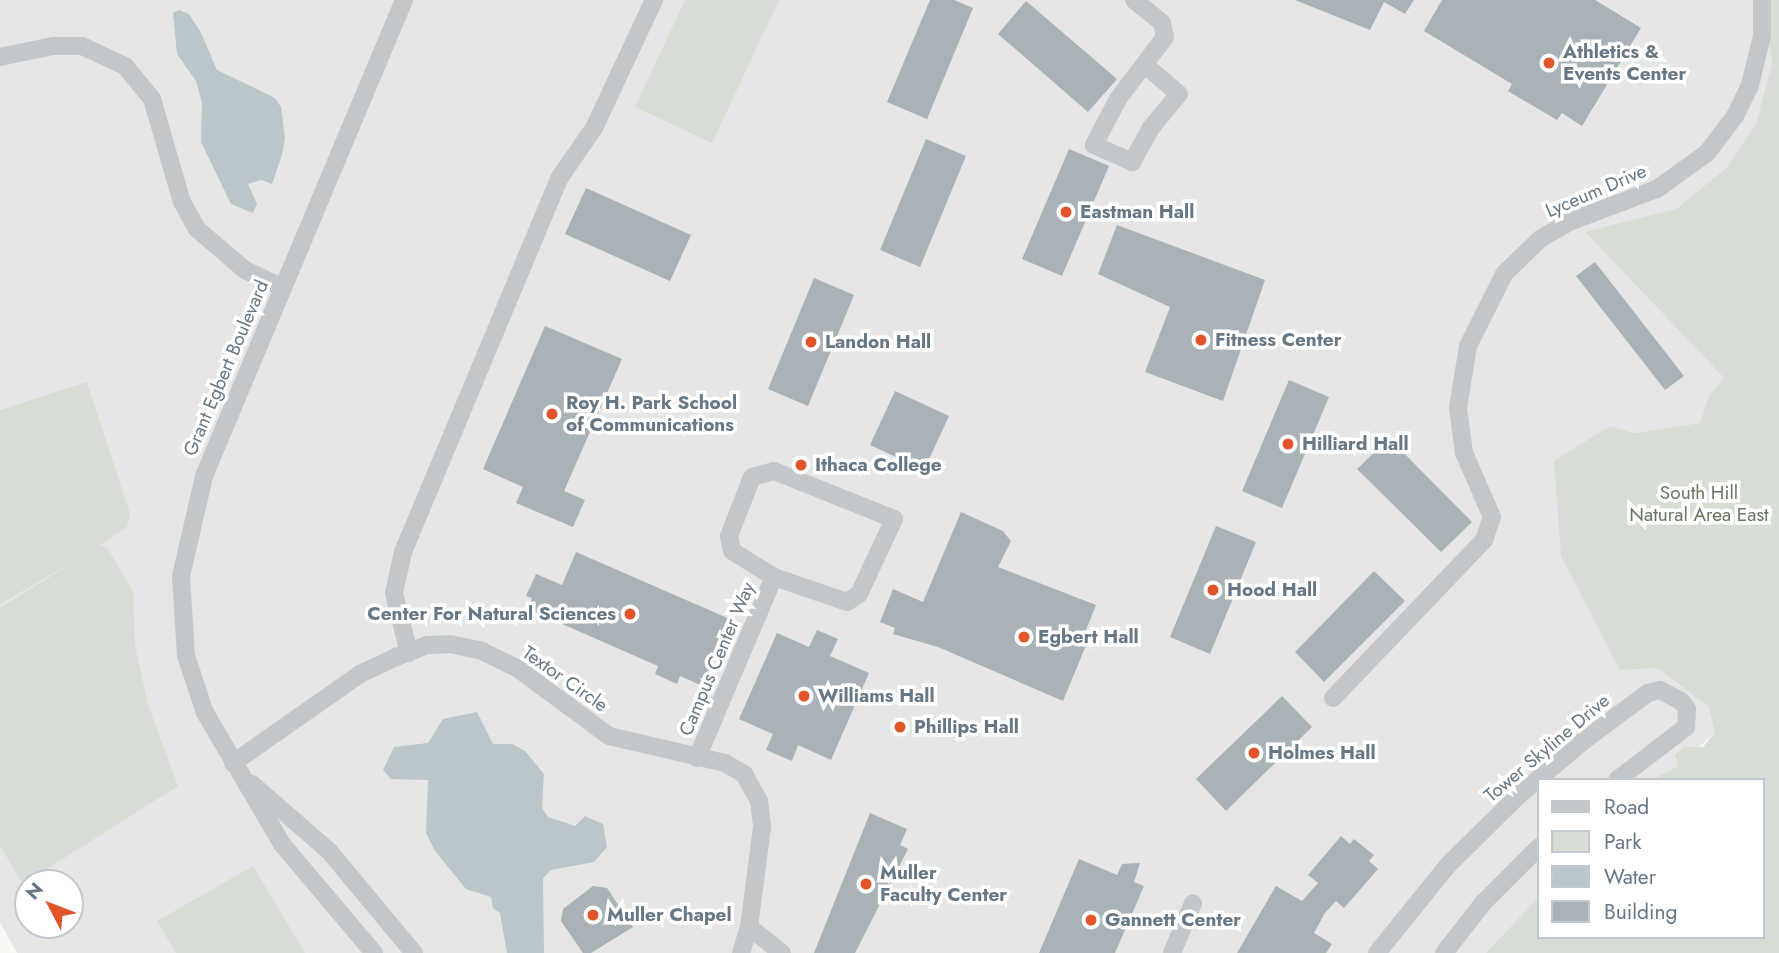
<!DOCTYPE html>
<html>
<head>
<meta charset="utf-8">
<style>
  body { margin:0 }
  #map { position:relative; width:1779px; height:953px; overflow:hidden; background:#f7f7f4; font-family:Jost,sans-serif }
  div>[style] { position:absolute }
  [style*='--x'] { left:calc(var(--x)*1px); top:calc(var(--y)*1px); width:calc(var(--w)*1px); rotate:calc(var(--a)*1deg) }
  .built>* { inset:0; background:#e5e6e5 }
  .green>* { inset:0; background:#d8ded5 }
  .water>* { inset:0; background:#bac6ca }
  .building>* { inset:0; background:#a9b2b7 }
  .street>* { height:18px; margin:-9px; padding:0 9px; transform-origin:9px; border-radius:9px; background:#c3c7ca }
  .dots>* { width:19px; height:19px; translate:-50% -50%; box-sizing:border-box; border:4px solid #fff; border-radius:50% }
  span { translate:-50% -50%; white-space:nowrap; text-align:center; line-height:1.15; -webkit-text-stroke:7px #fff; paint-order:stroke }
  .poi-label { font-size:19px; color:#667785; font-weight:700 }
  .left { translate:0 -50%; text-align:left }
  .right { translate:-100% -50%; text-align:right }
  .street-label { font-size:19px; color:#667785 }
  .park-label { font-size:19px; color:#667761 }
  .legend { position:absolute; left:1537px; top:778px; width:228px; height:161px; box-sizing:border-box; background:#fff; border:2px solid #c2c9ce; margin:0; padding:9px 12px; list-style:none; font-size:21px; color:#667785 }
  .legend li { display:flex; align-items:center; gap:14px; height:35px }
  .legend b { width:35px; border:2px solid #c2c9ce }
  .north { position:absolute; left:14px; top:869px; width:70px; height:70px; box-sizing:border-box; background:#fff; border:2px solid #c2c9ce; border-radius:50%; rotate:312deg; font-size:19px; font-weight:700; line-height:28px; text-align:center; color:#667785 }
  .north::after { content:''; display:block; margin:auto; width:24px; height:32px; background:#e2552a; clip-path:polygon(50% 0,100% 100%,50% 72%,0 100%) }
</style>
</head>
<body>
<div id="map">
  <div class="built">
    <i style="clip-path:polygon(evenodd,0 0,1764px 0,1772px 63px,1756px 123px,1727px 167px,1676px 209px,1586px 233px,1724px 378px,1708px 397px,1700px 423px,1634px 433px,1610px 426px,1725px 705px,1715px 732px,1679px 766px,1651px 780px,1539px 780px,1539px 904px,1494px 953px,17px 953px,0 922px,0 0,28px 883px,70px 883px,70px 925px,28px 925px,28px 883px)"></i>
  </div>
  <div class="green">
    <i style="clip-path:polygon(685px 0,779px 0,712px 143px,635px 107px)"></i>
    <i style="clip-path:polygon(1764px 0,1779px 0,1779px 953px,1486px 953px,1539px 897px,1539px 937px,1763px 937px,1763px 780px,1651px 780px,1678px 766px,1675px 755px,1684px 747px,1703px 747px,1715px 732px,1709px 707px,1658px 668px,1620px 670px,1561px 556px,1554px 461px,1610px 426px,1634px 433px,1700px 423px,1708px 397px,1724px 378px,1585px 232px,1676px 209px,1727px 167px,1756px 123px,1772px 63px)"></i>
    <i style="clip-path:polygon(87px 382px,130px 514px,127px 527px,100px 545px,108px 549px,133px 591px,135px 646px,148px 705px,178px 786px,23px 884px,0 846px,0 608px,83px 556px,0 604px,0 410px)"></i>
    <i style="clip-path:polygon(253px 866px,305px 953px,176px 953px,157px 921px)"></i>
  </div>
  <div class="water">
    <i style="clip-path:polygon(179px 10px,189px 14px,201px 33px,217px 70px,275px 98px,281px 107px,285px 138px,282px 155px,272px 184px,261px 180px,248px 184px,257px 204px,253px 213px,231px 204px,201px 142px,202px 103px,196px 81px,177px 54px,173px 13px)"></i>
    <i style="clip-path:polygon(477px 712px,493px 744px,512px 744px,525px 751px,544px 774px,542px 808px,548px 817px,575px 826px,585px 816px,603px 824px,607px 847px,594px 862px,551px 870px,543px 878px,544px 953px,507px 953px,500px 913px,493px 908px,491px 897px,466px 889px,435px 851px,426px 833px,428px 780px,391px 779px,383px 770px,394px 747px,428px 743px,443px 719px)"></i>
  </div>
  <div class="building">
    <i style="clip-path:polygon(930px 0,954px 0,973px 8px,927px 119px,887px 102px)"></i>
    <i style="clip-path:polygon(1295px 0,1414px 0,1405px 14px,1384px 2px,1370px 30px)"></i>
    <i style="clip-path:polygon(1442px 0,1595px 0,1641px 28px,1582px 126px,1562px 113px,1557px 120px,1508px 91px,1512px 84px,1424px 31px)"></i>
    <i style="clip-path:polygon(1026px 1px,1117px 79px,1088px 112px,998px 34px)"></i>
    <i style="clip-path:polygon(926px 139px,966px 156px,920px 267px,880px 250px)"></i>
    <i style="clip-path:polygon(1069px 149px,1109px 166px,1062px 276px,1022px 259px)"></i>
    <i style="clip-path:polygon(586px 188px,691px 235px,670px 281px,565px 234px)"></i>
    <i style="clip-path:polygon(1117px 225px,1265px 280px,1223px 401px,1145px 372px,1170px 307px,1098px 274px)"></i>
    <i style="clip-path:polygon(1595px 262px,1684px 376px,1665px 390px,1576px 276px)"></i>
    <i style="clip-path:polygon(814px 278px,854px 295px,808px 406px,768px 389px)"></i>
    <i style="clip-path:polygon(545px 326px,622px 359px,564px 491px,585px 500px,573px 527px,516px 503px,523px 487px,483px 469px)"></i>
    <i style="clip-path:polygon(1289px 380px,1329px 397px,1282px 508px,1242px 491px)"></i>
    <i style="clip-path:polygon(895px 391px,949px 416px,924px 470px,870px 445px)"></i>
    <i style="clip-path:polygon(1389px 438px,1472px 522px,1441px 552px,1357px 469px)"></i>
    <i style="clip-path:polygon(961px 512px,1003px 531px,1011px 541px,998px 567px,1096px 605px,1082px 640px,1087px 643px,1063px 701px,938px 647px,893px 634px,895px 628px,880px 622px,893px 589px,923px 602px)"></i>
    <i style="clip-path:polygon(1216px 526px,1256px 542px,1210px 654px,1170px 637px)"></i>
    <i style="clip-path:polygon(576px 552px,732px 620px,703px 686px,680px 676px,677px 684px,655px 674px,658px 666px,528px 609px,532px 598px,526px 596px,536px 574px,562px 585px)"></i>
    <i style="clip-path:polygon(1374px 571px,1405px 601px,1324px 682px,1295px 652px)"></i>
    <i style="clip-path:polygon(817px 630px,838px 639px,830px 656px,869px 673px,831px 760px,798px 745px,792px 761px,766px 750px,773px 734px,739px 719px,777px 633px,809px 647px)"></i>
    <i style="clip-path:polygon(1282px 696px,1312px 727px,1226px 811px,1196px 779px)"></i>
    <i style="clip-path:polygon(870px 813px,907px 829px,900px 845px,908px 849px,855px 953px,814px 953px)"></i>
    <i style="clip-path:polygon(1341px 836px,1350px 844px,1354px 839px,1374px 855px,1369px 861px,1378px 869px,1344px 908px,1336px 901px,1325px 913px,1314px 933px,1332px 944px,1326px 953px,1237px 953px,1276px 886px,1302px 901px,1318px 883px,1308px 875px)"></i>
    <i style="clip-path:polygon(1079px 859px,1117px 875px,1122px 864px,1140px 863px,1134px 882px,1144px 886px,1115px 953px,1039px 953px)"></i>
    <i style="clip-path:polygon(593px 886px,607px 888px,633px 927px,591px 953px,583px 953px,561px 921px,563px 909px)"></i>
  </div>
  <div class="street">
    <i style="--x:1134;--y:0;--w:36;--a:39"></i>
    <i style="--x:1162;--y:23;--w:14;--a:78"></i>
    <i style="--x:1165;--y:37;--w:78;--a:127.2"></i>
    <i style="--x:1118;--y:99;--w:52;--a:117.6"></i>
    <i style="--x:1094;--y:145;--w:42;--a:24.1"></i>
    <i style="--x:1132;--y:162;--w:38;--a:-61"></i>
    <i style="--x:1150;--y:129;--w:45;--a:-50.4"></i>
    <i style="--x:1179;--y:94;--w:43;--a:-139.7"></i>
    <i style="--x:0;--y:57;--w:54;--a:-11.7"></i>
    <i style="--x:53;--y:46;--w:29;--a:0"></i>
    <i style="--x:82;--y:46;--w:47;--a:24.9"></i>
    <i style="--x:125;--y:66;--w:43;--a:50.7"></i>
    <i style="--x:152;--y:99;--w:107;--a:73.8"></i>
    <i style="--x:182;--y:202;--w:31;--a:61"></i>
    <i style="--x:197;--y:229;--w:63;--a:40.5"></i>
    <i style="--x:245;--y:270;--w:42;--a:25.3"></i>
    <i style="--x:774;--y:471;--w:129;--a:21.8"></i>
    <i style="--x:894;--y:519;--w:83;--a:115"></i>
    <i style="--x:859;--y:594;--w:14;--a:146"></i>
    <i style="--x:847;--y:602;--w:77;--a:-161.1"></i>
    <i style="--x:774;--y:577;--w:49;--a:-148.2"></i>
    <i style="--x:732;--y:551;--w:15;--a:-101"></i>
    <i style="--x:729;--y:536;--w:63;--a:-68.7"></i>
    <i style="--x:752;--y:477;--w:23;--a:-15"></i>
    <i style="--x:409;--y:653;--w:62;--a:-104"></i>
    <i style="--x:394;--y:593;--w:42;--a:-77.6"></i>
    <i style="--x:403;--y:552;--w:407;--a:-67.3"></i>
    <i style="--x:560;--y:177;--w:60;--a:-55.2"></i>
    <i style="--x:594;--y:128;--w:141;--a:-64.9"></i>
    <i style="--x:1333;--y:698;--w:219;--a:-46.3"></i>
    <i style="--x:1484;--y:540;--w:24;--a:-71"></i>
    <i style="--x:1492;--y:517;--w:70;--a:-113.6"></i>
    <i style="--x:1464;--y:453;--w:45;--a:-97.6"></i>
    <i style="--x:1458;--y:408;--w:63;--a:-80.8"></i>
    <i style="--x:1468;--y:346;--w:80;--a:-63.4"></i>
    <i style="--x:1504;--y:274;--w:50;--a:-44.2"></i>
    <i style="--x:1540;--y:239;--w:34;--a:-30"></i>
    <i style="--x:1569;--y:222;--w:94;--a:-20.6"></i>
    <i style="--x:1657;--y:189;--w:62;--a:-35.8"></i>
    <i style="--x:1707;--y:153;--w:46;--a:-52.9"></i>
    <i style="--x:1735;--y:116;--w:34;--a:-64"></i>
    <i style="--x:1750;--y:85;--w:50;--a:-76.2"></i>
    <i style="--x:1762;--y:36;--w:36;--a:-90"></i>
    <i style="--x:697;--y:758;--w:197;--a:-67"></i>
    <i style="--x:233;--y:763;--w:155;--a:-35"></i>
    <i style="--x:360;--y:674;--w:40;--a:-25"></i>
    <i style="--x:396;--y:657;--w:33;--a:-21"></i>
    <i style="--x:427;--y:645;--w:23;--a:-2"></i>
    <i style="--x:450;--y:644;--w:33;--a:12"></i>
    <i style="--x:482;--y:651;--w:39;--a:26"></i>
    <i style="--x:517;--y:668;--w:114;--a:36.5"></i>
    <i style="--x:609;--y:736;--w:119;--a:13.1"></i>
    <i style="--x:725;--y:763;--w:22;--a:30"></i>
    <i style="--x:744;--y:774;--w:31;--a:61"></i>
    <i style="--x:759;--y:801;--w:26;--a:83"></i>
    <i style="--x:762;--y:827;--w:101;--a:97.4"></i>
    <i style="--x:749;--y:927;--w:27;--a:107"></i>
    <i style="--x:252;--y:784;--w:102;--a:41"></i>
    <i style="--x:329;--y:851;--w:133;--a:50.2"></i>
    <i style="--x:749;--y:927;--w:42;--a:38.2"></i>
    <i style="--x:374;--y:953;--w:143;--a:-130.2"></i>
    <i style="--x:282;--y:844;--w:152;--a:-120.4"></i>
    <i style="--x:205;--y:713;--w:60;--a:-108.4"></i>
    <i style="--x:186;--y:656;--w:80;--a:-93.6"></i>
    <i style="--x:181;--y:576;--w:103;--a:-77"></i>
    <i style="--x:204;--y:476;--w:516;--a:-67.21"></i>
    <i style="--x:1172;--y:953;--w:54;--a:-67.2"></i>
    <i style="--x:1377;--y:953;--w:113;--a:-51.1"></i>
    <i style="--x:1448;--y:865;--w:100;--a:-44.6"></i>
    <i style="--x:1519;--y:795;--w:87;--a:-39.9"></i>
    <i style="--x:1586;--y:739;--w:77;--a:-36.6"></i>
    <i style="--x:1648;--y:693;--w:12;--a:-14"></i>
    <i style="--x:1660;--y:690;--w:24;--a:28"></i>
    <i style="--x:1681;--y:701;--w:10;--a:53"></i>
    <i style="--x:1687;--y:709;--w:18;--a:93"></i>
    <i style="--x:1686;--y:727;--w:87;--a:142.5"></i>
    <i style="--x:1444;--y:953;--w:63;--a:-52"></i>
    <i style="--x:1483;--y:903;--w:79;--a:-45"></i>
  </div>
  <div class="dots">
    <i style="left:1549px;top:63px;background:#e2552a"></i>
    <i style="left:1066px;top:212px;background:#e2552a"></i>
    <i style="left:1201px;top:340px;background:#e2552a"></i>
    <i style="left:811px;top:342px;background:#e2552a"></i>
    <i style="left:552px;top:414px;background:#e2552a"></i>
    <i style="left:1288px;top:444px;background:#e2552a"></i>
    <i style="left:801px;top:465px;background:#e2552a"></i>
    <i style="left:1213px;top:590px;background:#e2552a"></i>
    <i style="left:630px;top:614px;background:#e2552a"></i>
    <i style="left:1024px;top:637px;background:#e2552a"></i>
    <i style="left:804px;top:696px;background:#e2552a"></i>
    <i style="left:900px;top:727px;background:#e2552a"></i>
    <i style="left:1254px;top:753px;background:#e2552a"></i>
    <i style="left:866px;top:884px;background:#e2552a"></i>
    <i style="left:593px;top:915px;background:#e2552a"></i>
    <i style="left:1091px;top:920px;background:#e2552a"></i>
  </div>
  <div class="poi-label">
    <span class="left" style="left:1563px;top:63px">Athletics &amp;<br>Events Center</span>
    <span class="left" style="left:1080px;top:212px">Eastman Hall</span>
    <span class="left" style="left:1215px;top:340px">Fitness Center</span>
    <span class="left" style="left:825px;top:342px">Landon Hall</span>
    <span class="left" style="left:566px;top:414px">Roy H. Park School<br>of Communications</span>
    <span class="left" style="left:1302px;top:444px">Hilliard Hall</span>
    <span class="left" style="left:815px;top:465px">Ithaca College</span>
    <span class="left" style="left:1227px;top:590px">Hood Hall</span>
    <span class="right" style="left:616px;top:614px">Center For Natural Sciences</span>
    <span class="left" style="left:1038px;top:637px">Egbert Hall</span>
    <span class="left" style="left:818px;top:696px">Williams Hall</span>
    <span class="left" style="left:914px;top:727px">Phillips Hall</span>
    <span class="left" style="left:1268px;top:753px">Holmes Hall</span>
    <span class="left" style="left:880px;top:884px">Muller<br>Faculty Center</span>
    <span class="left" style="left:607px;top:915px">Muller Chapel</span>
    <span class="left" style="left:1105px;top:920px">Gannett Center</span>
  </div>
  <div class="street-label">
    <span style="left:1596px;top:191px;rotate:-23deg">Lyceum Drive</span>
    <span style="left:226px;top:368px;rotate:-67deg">Grant Egbert Boulevard</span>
    <span style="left:717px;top:659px;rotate:-67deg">Campus Center Way</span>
    <span style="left:565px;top:679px;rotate:35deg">Textor Circle</span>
    <span style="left:1547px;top:748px;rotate:-40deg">Tower Skyline Drive</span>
  </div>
  <div class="park-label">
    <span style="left:1699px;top:504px">South Hill<br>Natural Area East</span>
  </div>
  <ul class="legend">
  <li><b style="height:9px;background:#c3c7ca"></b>Road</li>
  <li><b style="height:19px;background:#d8ded5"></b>Park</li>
  <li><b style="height:19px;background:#bac6ca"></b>Water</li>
  <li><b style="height:19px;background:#a9b2b7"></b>Building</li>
  </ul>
  <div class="north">N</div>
</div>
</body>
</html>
